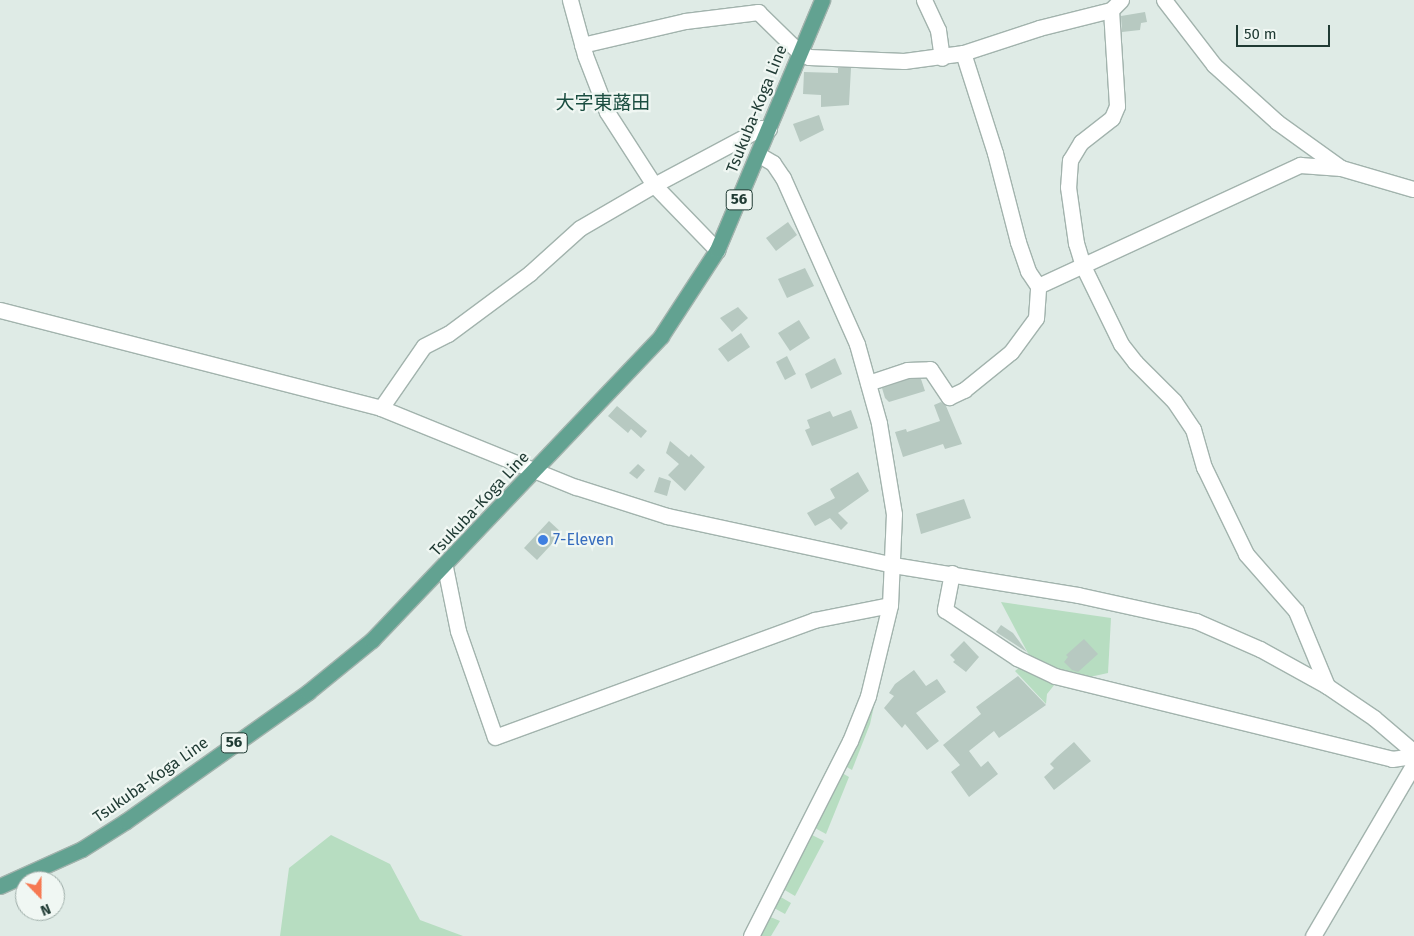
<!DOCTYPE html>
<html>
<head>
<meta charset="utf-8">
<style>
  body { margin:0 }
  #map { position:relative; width:1414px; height:936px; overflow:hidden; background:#dfebe6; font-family:"Fira Sans","Noto Sans JP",sans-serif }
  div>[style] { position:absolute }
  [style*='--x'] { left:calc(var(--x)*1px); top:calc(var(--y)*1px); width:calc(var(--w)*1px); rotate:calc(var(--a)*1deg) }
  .green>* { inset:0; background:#b7ddc1 }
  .building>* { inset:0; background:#b7c9c1 }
  .roads { filter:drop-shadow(1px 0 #a2b3ad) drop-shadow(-1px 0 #a2b3ad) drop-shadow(0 1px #a2b3ad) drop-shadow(0 -1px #a2b3ad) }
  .street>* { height:15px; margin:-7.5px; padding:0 7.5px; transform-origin:7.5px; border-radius:7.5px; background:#fff }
  .secondary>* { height:15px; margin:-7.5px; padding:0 7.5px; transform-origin:7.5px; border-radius:7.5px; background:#fff }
  .primary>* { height:15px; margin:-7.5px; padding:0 7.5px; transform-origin:7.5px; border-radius:7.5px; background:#62a291 }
  .dots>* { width:14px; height:14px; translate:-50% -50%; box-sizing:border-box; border:2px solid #f0f7f3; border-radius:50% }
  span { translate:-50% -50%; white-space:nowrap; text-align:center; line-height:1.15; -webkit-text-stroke:4.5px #f0f7f3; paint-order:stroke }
  .shield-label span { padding:1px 4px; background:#f0f7f3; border:1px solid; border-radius:4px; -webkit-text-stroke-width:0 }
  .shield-label { font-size:15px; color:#203b34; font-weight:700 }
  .street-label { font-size:16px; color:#203b34 }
  .shop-label { font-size:16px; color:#366cbe }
  .left { translate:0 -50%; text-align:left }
  .quarter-label { font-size:19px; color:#1b4e41 }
  .north { position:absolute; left:15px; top:871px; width:50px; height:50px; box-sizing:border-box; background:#f0f7f3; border:1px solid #9daca7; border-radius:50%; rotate:158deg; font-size:14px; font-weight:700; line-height:20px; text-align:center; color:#203b34 }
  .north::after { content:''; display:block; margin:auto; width:18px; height:22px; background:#f67952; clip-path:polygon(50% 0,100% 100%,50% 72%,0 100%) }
  .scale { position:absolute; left:1236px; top:25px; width:94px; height:22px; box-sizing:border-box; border:2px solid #203b34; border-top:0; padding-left:6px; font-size:15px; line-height:18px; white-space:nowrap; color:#203b34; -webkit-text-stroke:4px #f0f7f3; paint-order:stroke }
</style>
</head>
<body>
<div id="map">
  <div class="green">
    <i style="clip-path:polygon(1001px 602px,1111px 618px,1108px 673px,1085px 678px,1031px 659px)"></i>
    <i style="clip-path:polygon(1020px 667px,1055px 684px,1047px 694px,1046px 704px,1015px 671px)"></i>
    <i style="clip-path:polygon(876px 697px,870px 724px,852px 770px,845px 766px)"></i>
    <i style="clip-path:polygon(842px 773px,849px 777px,826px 834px,815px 828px)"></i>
    <i style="clip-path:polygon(810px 834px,824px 841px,795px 896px,783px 889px)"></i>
    <i style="clip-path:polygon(331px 835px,390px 864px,420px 920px,463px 936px,280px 936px,289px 868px)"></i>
    <i style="clip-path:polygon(779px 896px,791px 903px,785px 914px,774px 908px)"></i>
    <i style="clip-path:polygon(768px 916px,780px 921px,771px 936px,759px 936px)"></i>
  </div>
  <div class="building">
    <i style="clip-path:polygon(1145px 12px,1147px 22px,1141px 23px,1140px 30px,1122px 32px,1121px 16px)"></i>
    <i style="clip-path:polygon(838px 68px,851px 68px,849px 105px,821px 107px,821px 95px,803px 94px,804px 72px,838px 73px)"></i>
    <i style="clip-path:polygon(819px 115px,824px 130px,800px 142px,793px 124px)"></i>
    <i style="clip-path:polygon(788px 222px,797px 235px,776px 251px,766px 238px)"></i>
    <i style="clip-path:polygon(805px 268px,814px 286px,787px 298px,778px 279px)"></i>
    <i style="clip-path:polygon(738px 307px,748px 318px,732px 332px,720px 318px)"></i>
    <i style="clip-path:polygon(799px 320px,810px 338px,790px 351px,778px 333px)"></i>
    <i style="clip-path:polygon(741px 333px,750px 347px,728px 362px,718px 349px)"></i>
    <i style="clip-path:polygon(787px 356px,796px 374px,785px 380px,776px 362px)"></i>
    <i style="clip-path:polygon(835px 358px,842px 374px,811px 389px,805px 374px)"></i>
    <i style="clip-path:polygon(909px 379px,921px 379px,925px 391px,889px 402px,885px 398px,882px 388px)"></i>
    <i style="clip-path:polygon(941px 402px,946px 406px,962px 444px,945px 449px,943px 444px,903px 457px,895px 432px,906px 429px,907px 432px,940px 421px,934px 405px)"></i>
    <i style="clip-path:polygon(617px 406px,647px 431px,641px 438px,631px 429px,628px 433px,608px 416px)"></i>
    <i style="clip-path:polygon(851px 410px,858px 428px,812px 446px,805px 430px,810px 428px,807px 420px,830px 411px,833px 417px)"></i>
    <i style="clip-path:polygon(670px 441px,689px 457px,691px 454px,705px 467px,685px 491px,668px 475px,679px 464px,666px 453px)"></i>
    <i style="clip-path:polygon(638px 464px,645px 470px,637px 479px,629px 473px)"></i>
    <i style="clip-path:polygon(858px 472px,869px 491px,838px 513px,848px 523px,841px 530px,830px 518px,815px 526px,807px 513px,835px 498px,830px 489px)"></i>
    <i style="clip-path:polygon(659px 477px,671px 481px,667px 496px,654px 492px)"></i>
    <i style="clip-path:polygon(964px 499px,971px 518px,921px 534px,916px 514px)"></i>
    <i style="clip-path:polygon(549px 521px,562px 533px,537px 560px,524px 548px)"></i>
    <i style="clip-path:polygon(1001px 625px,1013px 633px,1027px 652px,996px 632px)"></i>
    <i style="clip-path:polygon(1084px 639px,1098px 654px,1078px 672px,1072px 670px,1064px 662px,1068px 657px,1066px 655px)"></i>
    <i style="clip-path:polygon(964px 641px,979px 657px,966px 672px,953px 662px,955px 660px,950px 655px)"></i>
    <i style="clip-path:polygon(914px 670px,926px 686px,937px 679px,946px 692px,916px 713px,939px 741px,927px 750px,905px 724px,902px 728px,884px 708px,894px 696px,889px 693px,895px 684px)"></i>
    <i style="clip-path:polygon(1018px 676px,1046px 705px,999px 738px,994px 731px,969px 751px,981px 767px,988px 761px,998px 774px,969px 797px,951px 772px,960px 765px,943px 745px,981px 714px,976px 707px)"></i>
    <i style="clip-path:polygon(1074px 742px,1091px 761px,1054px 790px,1044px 777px,1054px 768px,1050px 764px,1057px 757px)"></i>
  </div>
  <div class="roads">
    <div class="street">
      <i style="--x:570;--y:0;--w:57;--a:74.7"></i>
      <i style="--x:585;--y:55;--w:61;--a:68.9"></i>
      <i style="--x:607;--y:112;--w:87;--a:57.2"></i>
      <i style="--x:654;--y:185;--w:121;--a:-28"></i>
      <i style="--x:761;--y:128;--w:8;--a:7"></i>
      <i style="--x:924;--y:0;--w:33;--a:65"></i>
      <i style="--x:938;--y:30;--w:28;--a:82"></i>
      <i style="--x:1121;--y:0;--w:14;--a:135"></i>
      <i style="--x:1111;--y:10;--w:96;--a:86.4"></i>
      <i style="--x:1117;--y:106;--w:13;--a:113"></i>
      <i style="--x:1112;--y:118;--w:39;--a:142"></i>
      <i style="--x:1081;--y:142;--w:21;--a:121"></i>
      <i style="--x:1070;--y:160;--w:27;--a:94"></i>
      <i style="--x:1068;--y:187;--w:57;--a:81.9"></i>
      <i style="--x:1076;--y:243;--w:24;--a:73"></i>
      <i style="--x:1083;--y:266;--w:87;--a:64"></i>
      <i style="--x:1121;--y:344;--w:23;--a:52"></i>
      <i style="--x:1135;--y:362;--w:55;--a:45"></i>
      <i style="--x:1174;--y:401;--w:34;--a:56"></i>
      <i style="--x:1193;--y:429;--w:40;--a:74"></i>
      <i style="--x:1204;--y:467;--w:97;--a:64.2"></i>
      <i style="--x:1246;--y:554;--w:76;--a:48.7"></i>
      <i style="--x:1296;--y:611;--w:81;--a:67.5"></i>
      <i style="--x:1164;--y:0;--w:82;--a:52.4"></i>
      <i style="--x:1214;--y:65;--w:85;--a:42.1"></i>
      <i style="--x:1277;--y:122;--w:79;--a:35.7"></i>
      <i style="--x:1341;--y:168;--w:75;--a:16.3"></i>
      <i style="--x:582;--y:45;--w:106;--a:-13.1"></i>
      <i style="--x:685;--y:21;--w:74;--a:-7"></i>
      <i style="--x:758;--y:12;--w:57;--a:44.3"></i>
      <i style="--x:799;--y:52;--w:11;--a:27"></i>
      <i style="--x:809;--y:57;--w:95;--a:2.4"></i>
      <i style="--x:904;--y:61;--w:60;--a:-7.7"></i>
      <i style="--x:963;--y:53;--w:80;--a:-18.2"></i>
      <i style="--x:1039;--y:28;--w:74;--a:-14"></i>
      <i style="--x:1038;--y:286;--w:289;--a:-24.8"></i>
      <i style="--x:1300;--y:165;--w:41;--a:4.2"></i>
      <i style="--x:0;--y:310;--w:393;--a:14.4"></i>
      <i style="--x:381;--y:408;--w:75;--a:-55.3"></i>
      <i style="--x:424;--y:346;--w:27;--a:-27"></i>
      <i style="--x:448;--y:334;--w:102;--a:-36.6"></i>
      <i style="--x:530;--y:273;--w:67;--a:-42"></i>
      <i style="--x:580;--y:228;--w:86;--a:-30.2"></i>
      <i style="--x:654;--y:185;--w:91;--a:45.9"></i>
      <i style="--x:868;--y:383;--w:41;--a:-18.4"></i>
      <i style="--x:907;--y:370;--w:23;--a:-2"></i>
      <i style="--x:930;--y:369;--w:34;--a:56"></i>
      <i style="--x:949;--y:397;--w:17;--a:-25"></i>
      <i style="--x:964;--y:390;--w:60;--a:-39"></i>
      <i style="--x:1011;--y:352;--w:42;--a:-53.7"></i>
      <i style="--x:1036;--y:318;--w:32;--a:-86"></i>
      <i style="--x:1038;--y:286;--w:18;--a:-124"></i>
      <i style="--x:1028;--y:271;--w:31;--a:-109"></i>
      <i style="--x:1018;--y:242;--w:92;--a:-104.5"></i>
      <i style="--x:995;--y:153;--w:105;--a:-107.7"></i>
      <i style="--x:445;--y:567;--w:65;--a:78.5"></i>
      <i style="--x:458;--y:631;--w:112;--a:70.8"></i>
      <i style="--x:495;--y:737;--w:340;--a:-20.1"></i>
      <i style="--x:814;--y:620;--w:77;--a:-11.2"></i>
      <i style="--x:952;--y:573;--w:38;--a:101"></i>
      <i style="--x:945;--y:610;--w:87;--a:33.7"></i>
      <i style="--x:1017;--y:658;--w:42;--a:25.3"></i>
      <i style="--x:1055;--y:676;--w:347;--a:13.8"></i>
      <i style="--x:1392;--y:759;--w:22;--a:-8"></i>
      <i style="--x:1313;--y:936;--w:199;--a:-59.6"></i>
    </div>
    <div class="secondary">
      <i style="--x:381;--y:408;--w:210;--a:22.1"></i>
      <i style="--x:576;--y:487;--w:96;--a:17.7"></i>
      <i style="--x:667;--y:516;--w:231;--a:12.2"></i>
      <i style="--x:893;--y:565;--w:187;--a:9.2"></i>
      <i style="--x:1078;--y:595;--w:121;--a:12.4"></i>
      <i style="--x:1196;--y:621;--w:70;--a:23.6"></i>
      <i style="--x:1260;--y:649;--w:77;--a:28.9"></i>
      <i style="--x:1327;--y:686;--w:57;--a:34.2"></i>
      <i style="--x:1374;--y:718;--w:52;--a:40.4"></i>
      <i style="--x:751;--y:936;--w:219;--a:-63.1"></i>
      <i style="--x:850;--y:741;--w:48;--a:-68.2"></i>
      <i style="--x:868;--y:696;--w:94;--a:-76.4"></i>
      <i style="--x:890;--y:605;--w:91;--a:-87.5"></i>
      <i style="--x:894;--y:514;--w:92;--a:-99.4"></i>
      <i style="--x:879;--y:423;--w:82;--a:-105.6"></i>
      <i style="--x:857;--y:344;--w:182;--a:-114"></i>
      <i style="--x:783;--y:178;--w:18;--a:-124"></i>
      <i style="--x:773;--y:163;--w:16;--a:-150"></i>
    </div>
    <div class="primary">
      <i style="--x:0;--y:886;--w:90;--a:-24.3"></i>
      <i style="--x:82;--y:849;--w:52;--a:-32.5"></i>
      <i style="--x:126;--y:821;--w:223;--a:-35.3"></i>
      <i style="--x:308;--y:692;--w:82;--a:-39.1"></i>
      <i style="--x:372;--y:640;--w:419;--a:-46.4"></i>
      <i style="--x:661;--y:336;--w:103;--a:-56.9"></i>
      <i style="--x:717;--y:250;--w:271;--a:-67.2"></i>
    </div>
  </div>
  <div class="dots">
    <i style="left:543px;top:540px;background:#3f7fe0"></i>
  </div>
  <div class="shield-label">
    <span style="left:739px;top:200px">56</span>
    <span style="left:234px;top:743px">56</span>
  </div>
  <div class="street-label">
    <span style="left:757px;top:109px;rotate:-68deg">Tsukuba-Koga Line</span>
    <span style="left:480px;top:504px;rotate:-47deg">Tsukuba-Koga Line</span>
    <span style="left:151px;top:780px;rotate:-35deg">Tsukuba-Koga Line</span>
  </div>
  <div class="shop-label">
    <span class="left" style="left:553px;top:540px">7-Eleven</span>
  </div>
  <div class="quarter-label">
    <span style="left:603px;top:103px">大字東蕗田</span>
  </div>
  <div class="north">N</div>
  <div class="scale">50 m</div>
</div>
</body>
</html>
